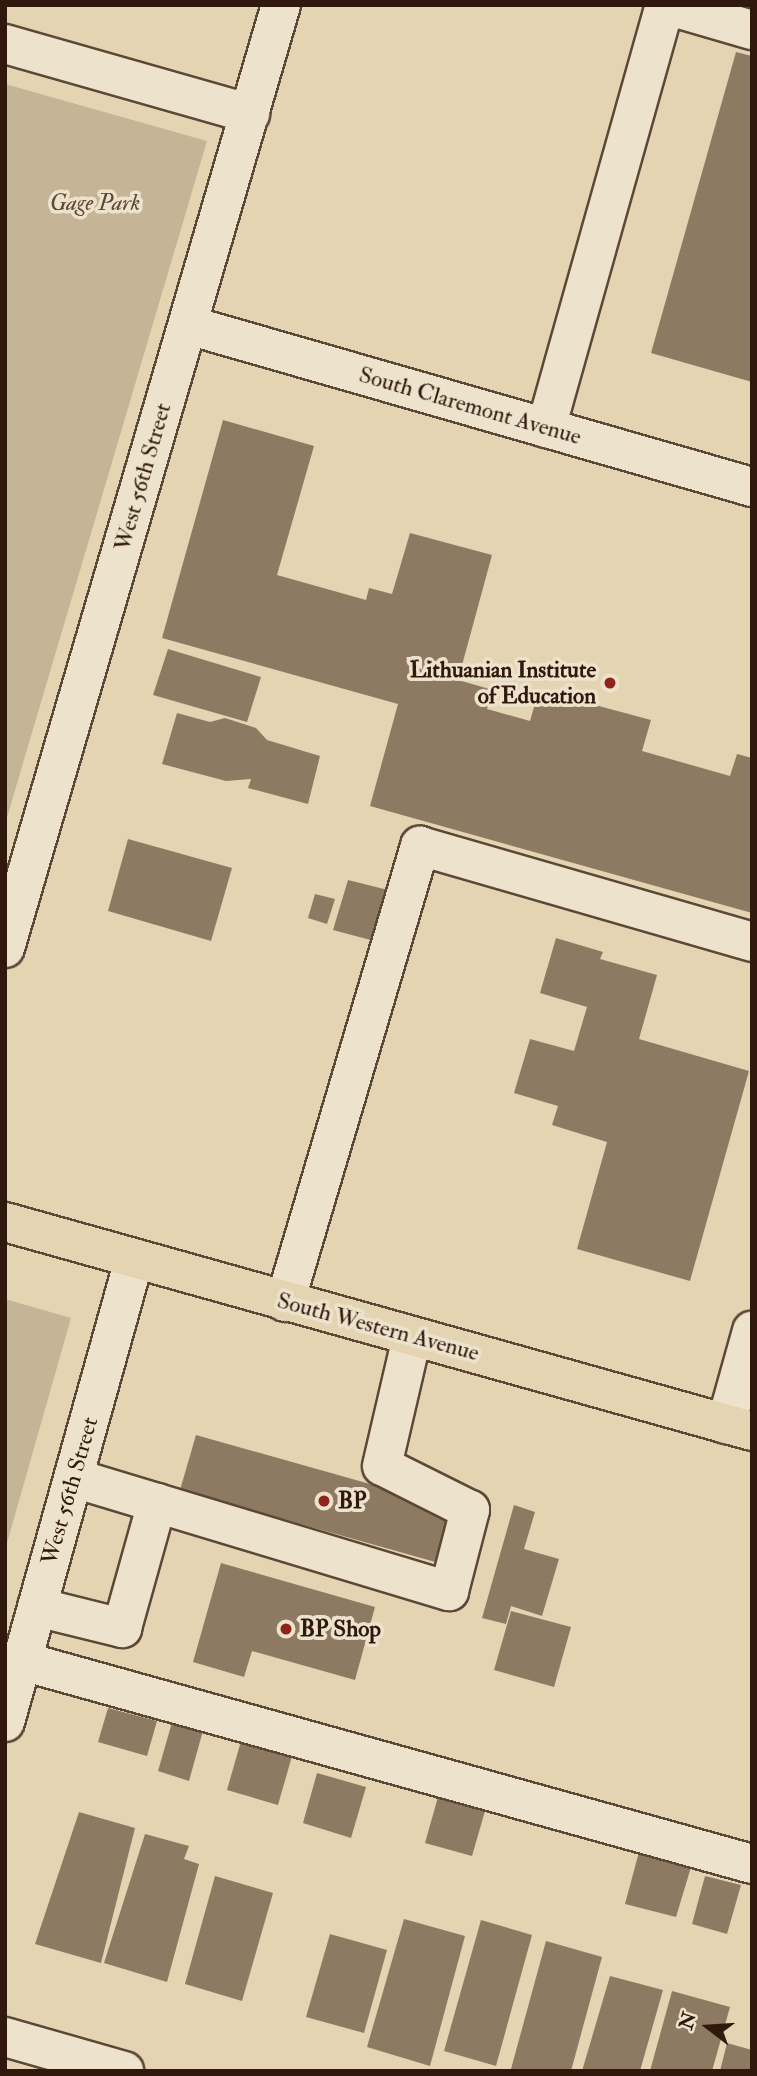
<!DOCTYPE html>
<html>
<head>
<meta charset="utf-8">
<style>
  body { margin:0 }
  #map { position:relative; width:757px; height:2076px; overflow:hidden; background:#e4d4b2; font-family:"IM FELL Double Pica",serif }
  div>[style] { position:absolute }
  [style*='--x'] { left:calc(var(--x)*1px); top:calc(var(--y)*1px); width:calc(var(--w)*1px); rotate:calc(var(--a)*1deg) }
  .green>* { inset:0; background:#c5b496 }
  .building>* { inset:0; background:#8e7a63 }
  .roads { filter:drop-shadow(2px 0 #5d4736) drop-shadow(-2px 0 #5d4736) drop-shadow(0 2px #5d4736) drop-shadow(0 -2px #5d4736) }
  .minor>* { height:38px; margin:-19px; padding:0 19px; transform-origin:19px; border-radius:19px; background:#ede3cd }
  .major>* { height:38px; margin:-19px; padding:0 19px; transform-origin:19px; border-radius:19px; background:#e4d4b2 }
  .dots>* { width:19px; height:19px; translate:-50% -50%; box-sizing:border-box; border:4px solid #ede3cd; border-radius:50% }
  span { translate:-50% -50%; white-space:nowrap; text-align:center; line-height:1.15; -webkit-text-stroke:7px #ede3cd; paint-order:stroke }
  .park-label { font-size:23px; color:#5d4736; font-style:italic }
  .street-label { font-size:23px; color:#30180d }
  .poi-label { font-size:23px; color:#30180d; font-weight:700 }
  .right { translate:-100% -50%; text-align:right }
  .left { translate:0 -50%; text-align:left }
  .frame { position:absolute; inset:0; border:7px solid #30180d; pointer-events:none }
  .north { position:absolute; left:673px; top:1992px; width:70px; height:70px; -webkit-text-stroke:5px #ede3cd; paint-order:stroke; rotate:287deg; font-size:19px; font-weight:700; line-height:28px; text-align:center; color:#30180d }
  .north::after { content:''; display:block; margin:auto; width:24px; height:32px; background:#30180d; clip-path:polygon(50% 0,100% 100%,50% 72%,0 100%) }
</style>
</head>
<body>
<div id="map">
  <div class="green">
    <i style="clip-path:polygon(5px 84px,207px 141px,5px 824px)"></i>
    <i style="clip-path:polygon(5px 1299px,71px 1318px,5px 1550px)"></i>
  </div>
  <div class="building">
    <i style="clip-path:polygon(736px 52px,752px 56px,752px 382px,651px 353px)"></i>
    <i style="clip-path:polygon(223px 420px,314px 446px,277px 575px,366px 600px,369px 588px,392px 594px,410px 533px,492px 555px,458px 680px,493px 690px,487px 709px,530px 721px,539px 690px,651px 720px,642px 751px,730px 776px,737px 754px,752px 758px,752px 913px,370px 806px,398px 704px,162px 638px)"></i>
    <i style="clip-path:polygon(168px 649px,261px 677px,247px 722px,153px 695px)"></i>
    <i style="clip-path:polygon(177px 713px,210px 722px,225px 718px,256px 728px,267px 740px,320px 756px,308px 804px,248px 788px,251px 779px,226px 781px,162px 764px)"></i>
    <i style="clip-path:polygon(128px 839px,232px 868px,211px 941px,108px 911px)"></i>
    <i style="clip-path:polygon(348px 880px,392px 891px,378px 942px,333px 930px)"></i>
    <i style="clip-path:polygon(315px 894px,335px 899px,327px 924px,308px 918px)"></i>
    <i style="clip-path:polygon(556px 938px,603px 952px,600px 959px,657px 975px,639px 1039px,749px 1071px,690px 1281px,577px 1249px,607px 1142px,552px 1125px,558px 1106px,514px 1093px,530px 1039px,574px 1051px,587px 1007px,540px 993px)"></i>
    <i style="clip-path:polygon(196px 1435px,469px 1512px,453px 1567px,180px 1490px)"></i>
    <i style="clip-path:polygon(514px 1505px,535px 1512px,524px 1549px,559px 1559px,542px 1616px,511px 1606px,506px 1624px,482px 1618px)"></i>
    <i style="clip-path:polygon(221px 1563px,375px 1607px,355px 1680px,252px 1651px,244px 1677px,193px 1662px)"></i>
    <i style="clip-path:polygon(511px 1611px,571px 1627px,554px 1687px,494px 1670px)"></i>
    <i style="clip-path:polygon(108px 1708px,157px 1721px,147px 1756px,98px 1742px)"></i>
    <i style="clip-path:polygon(173px 1719px,204px 1727px,189px 1781px,158px 1771px)"></i>
    <i style="clip-path:polygon(241px 1741px,292px 1756px,278px 1805px,227px 1790px)"></i>
    <i style="clip-path:polygon(317px 1773px,366px 1787px,351px 1838px,303px 1823px)"></i>
    <i style="clip-path:polygon(438px 1797px,485px 1811px,472px 1856px,425px 1843px)"></i>
    <i style="clip-path:polygon(79px 1812px,135px 1828px,101px 1963px,35px 1944px)"></i>
    <i style="clip-path:polygon(145px 1834px,189px 1846px,184px 1859px,199px 1864px,167px 1982px,104px 1963px)"></i>
    <i style="clip-path:polygon(639px 1852px,691px 1867px,676px 1917px,625px 1904px)"></i>
    <i style="clip-path:polygon(215px 1876px,273px 1893px,242px 2001px,185px 1984px)"></i>
    <i style="clip-path:polygon(705px 1876px,741px 1885px,727px 1934px,692px 1924px)"></i>
    <i style="clip-path:polygon(404px 1919px,465px 1936px,430px 2066px,367px 2047px)"></i>
    <i style="clip-path:polygon(481px 1920px,532px 1935px,496px 2066px,444px 2051px)"></i>
    <i style="clip-path:polygon(330px 1934px,387px 1950px,364px 2033px,306px 2017px)"></i>
    <i style="clip-path:polygon(546px 1941px,602px 1957px,571px 2071px,517px 2071px,511px 2069px)"></i>
    <i style="clip-path:polygon(610px 1976px,663px 1990px,640px 2071px,582px 2071px)"></i>
    <i style="clip-path:polygon(672px 1991px,730px 2007px,712px 2071px,650px 2071px)"></i>
    <i style="clip-path:polygon(727px 2043px,752px 2050px,752px 2071px,720px 2071px)"></i>
  </div>
  <div class="roads">
    <div class="minor">
      <i style="--x:666;--y:5;--w:90;--a:16.2"></i>
      <i style="--x:5;--y:44;--w:255;--a:15.9"></i>
      <i style="--x:188;--y:325;--w:587;--a:16.03"></i>
      <i style="--x:546;--y:428;--w:439;--a:-74.3"></i>
      <i style="--x:5;--y:948;--w:983;--a:-73.69"></i>
      <i style="--x:285;--y:1302;--w:476;--a:-73.5"></i>
      <i style="--x:420;--y:846;--w:346;--a:16.1"></i>
      <i style="--x:726;--y:1424;--w:97;--a:-74.4"></i>
      <i style="--x:74;--y:1478;--w:392;--a:16.8"></i>
      <i style="--x:449;--y:1591;--w:84;--a:-75.5"></i>
      <i style="--x:470;--y:1510;--w:98;--a:-153.4"></i>
      <i style="--x:382;--y:1466;--w:132;--a:-76.9"></i>
      <i style="--x:37;--y:1607;--w:88;--a:13.9"></i>
      <i style="--x:122;--y:1628;--w:130;--a:-74.4"></i>
      <i style="--x:22;--y:1661;--w:758;--a:15.54"></i>
      <i style="--x:5;--y:1722;--w:480;--a:-74.4"></i>
      <i style="--x:5;--y:2037;--w:124;--a:15.9"></i>
    </div>
    <div class="major">
      <i style="--x:5;--y:1222;--w:776;--a:15.63"></i>
    </div>
  </div>
  <div class="dots">
    <i style="left:610px;top:683px;background:#8f2418"></i>
    <i style="left:324px;top:1501px;background:#8f2418"></i>
    <i style="left:286px;top:1629px;background:#8f2418"></i>
  </div>
  <div class="park-label">
    <span style="left:95px;top:203px">Gage Park</span>
  </div>
  <div class="street-label">
    <span style="left:470px;top:406px;rotate:16deg">South Claremont Avenue</span>
    <span style="left:143px;top:477px;rotate:-74deg">West 56th Street</span>
    <span style="left:378px;top:1327px;rotate:15deg">South Western Avenue</span>
    <span style="left:70px;top:1491px;rotate:-74deg">West 56th Street</span>
  </div>
  <div class="poi-label">
    <span class="right" style="left:596px;top:683px">Lithuanian Institute<br>of Education</span>
    <span class="left" style="left:338px;top:1501px">BP</span>
    <span class="left" style="left:300px;top:1629px">BP Shop</span>
  </div>
  <div class="frame"></div>
  <div class="north">N</div>
</div>
</body>
</html>
